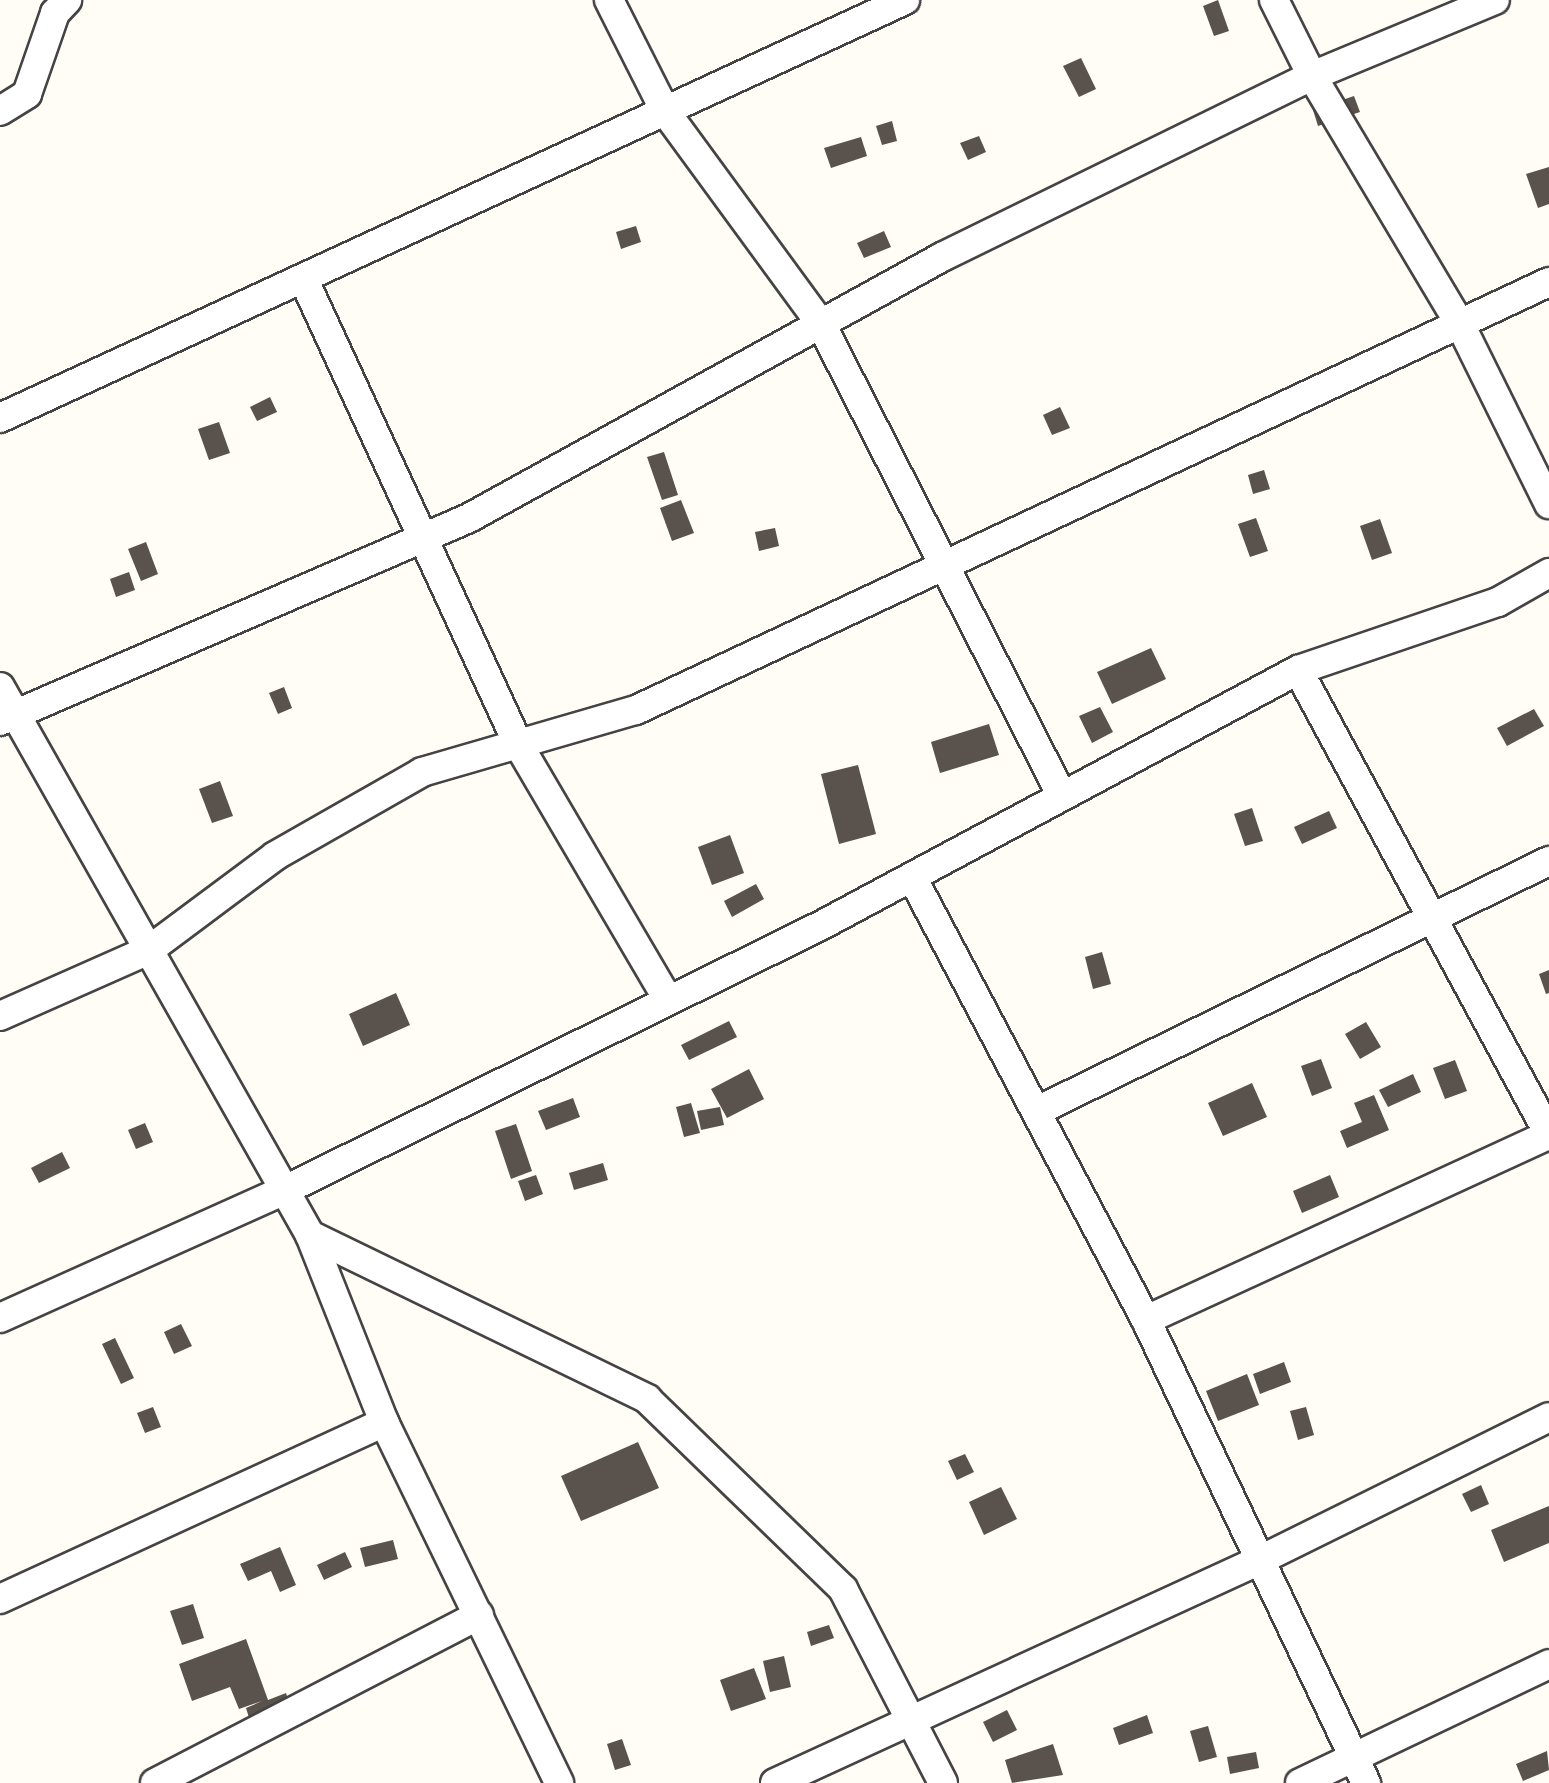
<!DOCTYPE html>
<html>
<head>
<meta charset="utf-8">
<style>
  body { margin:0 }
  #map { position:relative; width:1549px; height:1783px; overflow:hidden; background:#fffdf5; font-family:"Zilla Slab",serif }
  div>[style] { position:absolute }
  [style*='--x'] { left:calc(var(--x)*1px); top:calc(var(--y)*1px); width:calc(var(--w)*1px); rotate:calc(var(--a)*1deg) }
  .building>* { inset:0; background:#5a524d }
  .roads { filter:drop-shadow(2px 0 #444) drop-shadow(-2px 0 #444) drop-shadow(0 2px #444) drop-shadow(0 -2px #444) }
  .street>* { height:28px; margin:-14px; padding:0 14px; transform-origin:14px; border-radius:14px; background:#fff }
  span { translate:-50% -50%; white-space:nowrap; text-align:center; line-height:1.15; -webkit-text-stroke:8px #fff; paint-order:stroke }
</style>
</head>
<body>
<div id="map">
  <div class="building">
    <i style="clip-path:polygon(1218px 0,1229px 31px,1214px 36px,1203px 6px)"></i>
    <i style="clip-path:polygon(1081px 58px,1096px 89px,1079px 97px,1063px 66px)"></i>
    <i style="clip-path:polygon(1354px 96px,1360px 112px,1318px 126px,1313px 110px)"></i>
    <i style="clip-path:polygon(892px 121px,897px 141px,882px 145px,876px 126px)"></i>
    <i style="clip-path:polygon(979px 136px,986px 152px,968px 160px,960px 143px)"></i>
    <i style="clip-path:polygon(861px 137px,867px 156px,831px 168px,824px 148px)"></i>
    <i style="clip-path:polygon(1549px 167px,1549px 204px,1538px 208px,1526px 174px)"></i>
    <i style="clip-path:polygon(636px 226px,641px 242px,621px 249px,616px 232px)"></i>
    <i style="clip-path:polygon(884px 231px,891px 247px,864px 258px,857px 243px)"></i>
    <i style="clip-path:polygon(270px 397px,277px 412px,257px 421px,250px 407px)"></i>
    <i style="clip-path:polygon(1060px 407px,1070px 428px,1052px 435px,1043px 415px)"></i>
    <i style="clip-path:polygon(219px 422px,230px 453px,209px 460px,198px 429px)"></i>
    <i style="clip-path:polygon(664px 452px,678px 495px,662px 500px,647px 457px)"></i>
    <i style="clip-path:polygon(1264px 470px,1270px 489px,1253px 494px,1248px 475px)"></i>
    <i style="clip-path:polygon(681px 500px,694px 533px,672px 541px,660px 508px)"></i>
    <i style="clip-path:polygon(1256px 518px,1268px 551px,1250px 557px,1238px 524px)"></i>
    <i style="clip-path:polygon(1380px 519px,1392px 553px,1372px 560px,1360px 526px)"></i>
    <i style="clip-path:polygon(775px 528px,779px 546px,759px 551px,755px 532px)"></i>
    <i style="clip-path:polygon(146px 542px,158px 574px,141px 581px,128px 549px)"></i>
    <i style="clip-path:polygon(129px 572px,135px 590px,116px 597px,110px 579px)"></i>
    <i style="clip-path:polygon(1151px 648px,1166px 679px,1112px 704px,1097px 672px)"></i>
    <i style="clip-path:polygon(284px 687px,292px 708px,278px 714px,269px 693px)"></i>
    <i style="clip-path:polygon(1100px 707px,1113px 732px,1092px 743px,1079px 716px)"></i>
    <i style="clip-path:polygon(1534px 709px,1544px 726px,1507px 746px,1497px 728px)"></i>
    <i style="clip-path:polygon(989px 724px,999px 755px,940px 773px,931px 742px)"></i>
    <i style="clip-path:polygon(858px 765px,876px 834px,839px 844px,821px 774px)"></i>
    <i style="clip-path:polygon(220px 781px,233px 816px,212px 823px,199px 789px)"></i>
    <i style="clip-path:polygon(1252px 808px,1263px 841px,1245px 846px,1234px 814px)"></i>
    <i style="clip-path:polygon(1329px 811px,1337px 828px,1302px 844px,1294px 827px)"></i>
    <i style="clip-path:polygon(730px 835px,744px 873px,712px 885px,698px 847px)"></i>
    <i style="clip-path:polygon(756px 884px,764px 899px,732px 917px,724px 901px)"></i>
    <i style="clip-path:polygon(1102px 952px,1111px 984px,1093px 989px,1085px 957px)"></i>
    <i style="clip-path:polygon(1549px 970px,1549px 993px,1546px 994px,1539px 974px)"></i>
    <i style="clip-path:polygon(396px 993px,410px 1025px,363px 1046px,349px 1014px)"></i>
    <i style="clip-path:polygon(729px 1021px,737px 1037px,689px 1060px,681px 1045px)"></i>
    <i style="clip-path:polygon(1366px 1022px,1381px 1047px,1360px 1059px,1345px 1034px)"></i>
    <i style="clip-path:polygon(1321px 1059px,1332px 1088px,1312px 1096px,1301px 1066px)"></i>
    <i style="clip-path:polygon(1455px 1060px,1467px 1091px,1445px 1099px,1433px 1068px)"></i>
    <i style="clip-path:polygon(749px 1069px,764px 1099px,727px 1118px,711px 1089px)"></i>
    <i style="clip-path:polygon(1413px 1074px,1421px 1092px,1388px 1107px,1379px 1090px)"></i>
    <i style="clip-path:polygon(1252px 1083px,1267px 1117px,1223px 1136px,1208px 1103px)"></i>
    <i style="clip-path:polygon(1374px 1095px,1389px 1130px,1347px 1148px,1340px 1131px,1362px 1122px,1354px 1103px)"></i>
    <i style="clip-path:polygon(573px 1098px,580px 1117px,546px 1130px,538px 1111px)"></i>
    <i style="clip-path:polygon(691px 1103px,700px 1133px,684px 1137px,676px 1107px)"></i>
    <i style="clip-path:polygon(720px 1107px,724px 1125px,701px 1130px,697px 1111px)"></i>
    <i style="clip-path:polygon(145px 1123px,153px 1142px,136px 1149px,128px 1130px)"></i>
    <i style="clip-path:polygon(516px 1124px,532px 1171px,511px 1179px,495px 1131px)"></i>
    <i style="clip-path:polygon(62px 1152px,70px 1168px,39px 1183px,31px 1168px)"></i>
    <i style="clip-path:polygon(603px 1163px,608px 1180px,574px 1190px,569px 1173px)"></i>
    <i style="clip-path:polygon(536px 1175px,543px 1194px,525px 1201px,518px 1181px)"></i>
    <i style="clip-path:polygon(1330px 1175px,1339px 1197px,1302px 1213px,1293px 1191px)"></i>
    <i style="clip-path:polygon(181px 1324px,192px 1346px,174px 1354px,164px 1332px)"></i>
    <i style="clip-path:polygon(115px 1338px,134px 1378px,121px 1384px,102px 1344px)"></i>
    <i style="clip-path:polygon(1284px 1362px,1291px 1382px,1260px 1394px,1253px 1374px)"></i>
    <i style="clip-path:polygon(1247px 1374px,1259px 1405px,1218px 1421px,1206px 1391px)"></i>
    <i style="clip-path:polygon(153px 1407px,161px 1427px,145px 1433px,137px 1413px)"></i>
    <i style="clip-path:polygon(1306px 1407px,1314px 1435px,1298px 1440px,1290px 1411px)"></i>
    <i style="clip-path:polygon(638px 1442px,659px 1488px,581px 1521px,561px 1476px)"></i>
    <i style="clip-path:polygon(965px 1454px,974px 1472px,957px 1480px,948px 1461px)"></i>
    <i style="clip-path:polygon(1481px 1485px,1489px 1504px,1471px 1512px,1462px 1494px)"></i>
    <i style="clip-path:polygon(1001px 1487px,1017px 1519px,984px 1535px,969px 1502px)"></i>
    <i style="clip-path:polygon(1549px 1506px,1549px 1543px,1504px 1562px,1491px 1530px)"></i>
    <i style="clip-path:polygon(393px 1540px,398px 1559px,365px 1567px,360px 1548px)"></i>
    <i style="clip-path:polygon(280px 1547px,296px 1585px,280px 1592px,271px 1571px,248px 1581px,240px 1564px)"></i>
    <i style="clip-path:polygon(345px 1552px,352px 1567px,324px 1580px,317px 1565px)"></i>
    <i style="clip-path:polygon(193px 1604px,204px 1638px,182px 1645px,170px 1611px)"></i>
    <i style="clip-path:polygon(829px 1625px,834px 1638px,811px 1646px,807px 1632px)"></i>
    <i style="clip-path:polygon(246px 1639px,268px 1700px,286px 1693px,290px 1705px,250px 1721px,246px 1708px,262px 1701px,239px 1709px,230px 1687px,192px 1701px,179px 1664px)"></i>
    <i style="clip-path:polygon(784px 1656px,791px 1687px,770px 1692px,763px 1661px)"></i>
    <i style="clip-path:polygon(754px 1668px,766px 1699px,731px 1711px,720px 1680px)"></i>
    <i style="clip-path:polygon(1007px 1710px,1017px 1730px,993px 1742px,983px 1722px)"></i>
    <i style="clip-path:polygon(1147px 1715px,1153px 1733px,1119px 1745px,1113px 1728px)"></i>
    <i style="clip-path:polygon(1208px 1726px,1217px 1757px,1199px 1762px,1190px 1731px)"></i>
    <i style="clip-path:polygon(622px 1739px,631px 1765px,615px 1770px,607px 1744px)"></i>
    <i style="clip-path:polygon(1053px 1744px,1063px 1775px,1012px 1783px,1005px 1760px)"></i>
    <i style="clip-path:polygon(1547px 1751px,1549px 1770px,1523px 1781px,1516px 1764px)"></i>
    <i style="clip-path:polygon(1256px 1752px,1259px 1768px,1230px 1774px,1227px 1757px)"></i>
  </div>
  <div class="roads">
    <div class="street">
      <i style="--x:609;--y:0;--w:124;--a:63.2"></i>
      <i style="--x:665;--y:111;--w:264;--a:53.8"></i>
      <i style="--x:821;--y:324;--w:530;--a:62.95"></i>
      <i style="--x:1274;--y:0;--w:85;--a:63.4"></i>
      <i style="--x:1312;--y:76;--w:289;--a:59.2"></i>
      <i style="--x:1460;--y:324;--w:201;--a:63.7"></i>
      <i style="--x:0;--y:111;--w:32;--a:-32"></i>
      <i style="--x:27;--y:94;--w:86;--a:-70.9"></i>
      <i style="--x:55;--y:13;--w:18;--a:-47"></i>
      <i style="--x:303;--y:278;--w:513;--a:65.23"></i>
      <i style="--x:518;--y:744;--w:297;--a:59.6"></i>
      <i style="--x:0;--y:418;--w:997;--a:-24.79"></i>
      <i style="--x:1298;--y:670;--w:528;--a:61.59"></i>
      <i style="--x:0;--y:687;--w:630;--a:60.5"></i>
      <i style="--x:310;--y:1235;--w:201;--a:68.4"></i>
      <i style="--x:384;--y:1422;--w:401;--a:64.1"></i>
      <i style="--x:0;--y:721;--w:511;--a:-23.4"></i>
      <i style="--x:469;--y:518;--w:540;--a:-28.89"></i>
      <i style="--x:942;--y:257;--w:412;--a:-26.1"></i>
      <i style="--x:1312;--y:76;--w:198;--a:-22.6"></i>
      <i style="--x:912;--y:877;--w:501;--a:62.16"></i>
      <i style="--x:1146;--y:1320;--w:513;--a:64.58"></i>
      <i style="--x:0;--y:1016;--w:163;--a:-23.9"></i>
      <i style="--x:149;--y:950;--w:157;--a:-36.7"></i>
      <i style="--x:275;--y:856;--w:169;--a:-29.7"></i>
      <i style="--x:422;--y:772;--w:223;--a:-16.2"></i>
      <i style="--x:636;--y:710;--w:1008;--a:-25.12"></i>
      <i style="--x:1037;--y:1111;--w:570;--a:-26.03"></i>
      <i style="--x:310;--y:1235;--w:375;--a:25.9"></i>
      <i style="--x:647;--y:1399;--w:273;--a:44.1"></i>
      <i style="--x:843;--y:1589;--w:218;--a:62.7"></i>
      <i style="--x:0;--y:1318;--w:312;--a:-24.2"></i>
      <i style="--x:285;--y:1190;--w:599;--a:-26.27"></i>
      <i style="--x:822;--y:925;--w:540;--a:-28.18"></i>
      <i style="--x:1298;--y:670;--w:211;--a:-18.8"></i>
      <i style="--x:1498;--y:602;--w:59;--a:-29.6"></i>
      <i style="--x:1146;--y:1320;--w:443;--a:-24.7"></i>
      <i style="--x:0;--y:1599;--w:423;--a:-24.7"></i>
      <i style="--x:155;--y:1783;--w:365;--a:-27.4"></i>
      <i style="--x:775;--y:1783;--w:534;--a:-24.69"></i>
      <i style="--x:1260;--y:1560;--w:322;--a:-26.3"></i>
      <i style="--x:1300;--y:1783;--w:276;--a:-25.5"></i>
    </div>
  </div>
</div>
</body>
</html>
